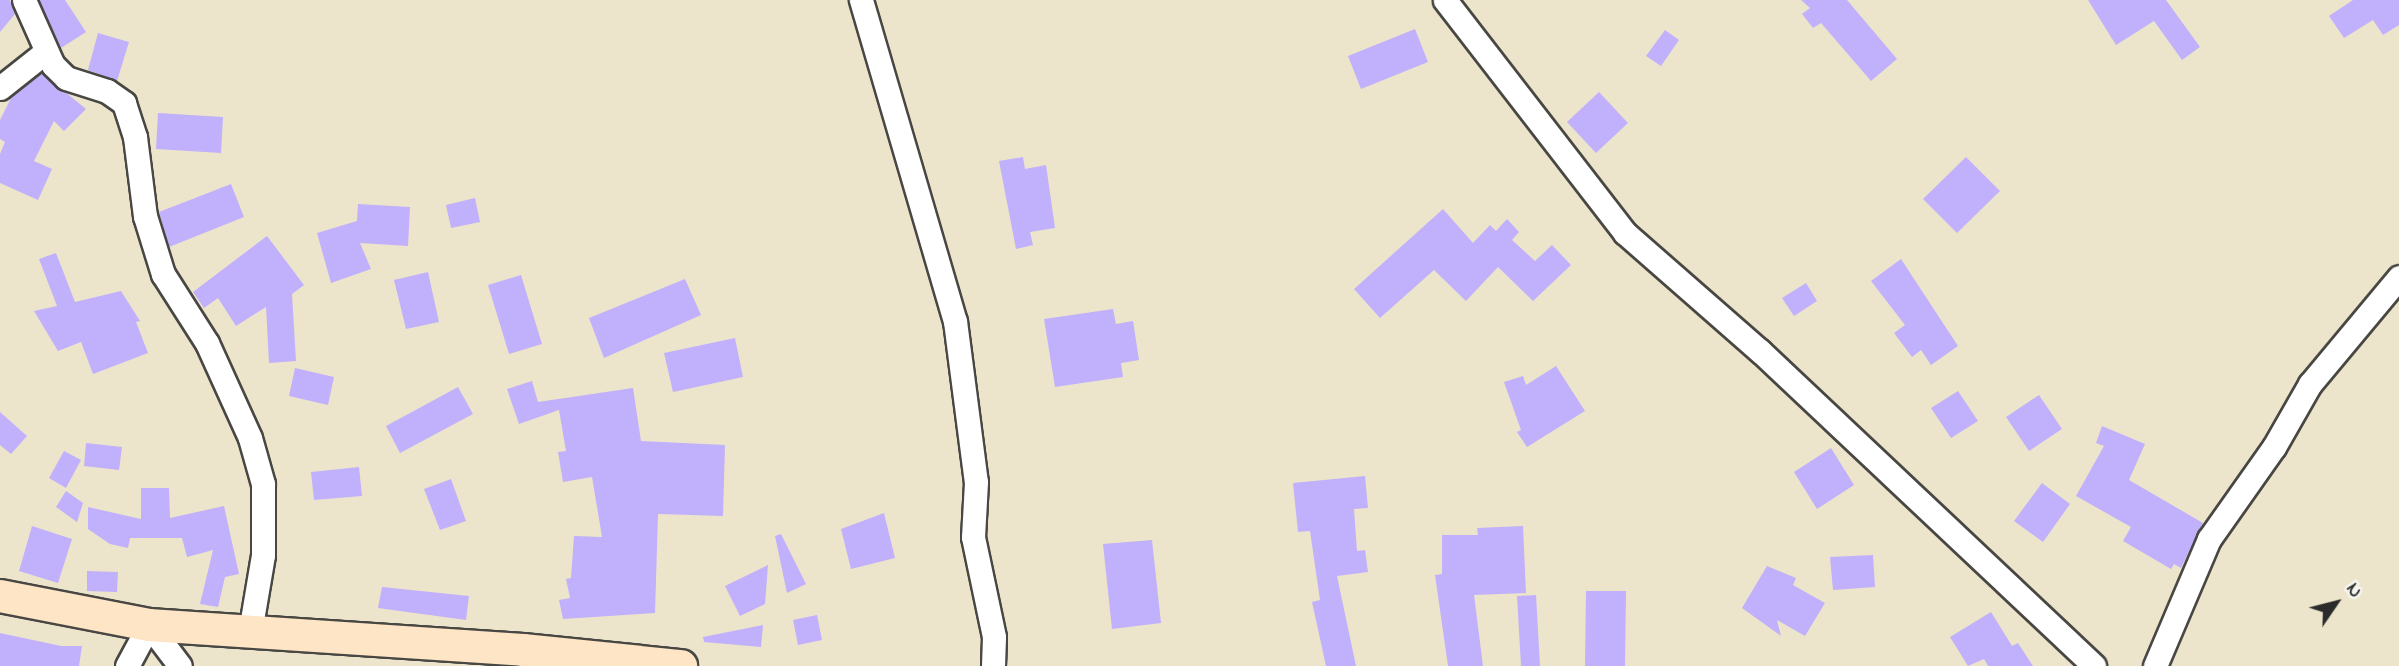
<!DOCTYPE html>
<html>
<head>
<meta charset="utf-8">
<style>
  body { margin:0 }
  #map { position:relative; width:2399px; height:666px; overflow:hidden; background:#ece5cb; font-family:"Indie Flower",sans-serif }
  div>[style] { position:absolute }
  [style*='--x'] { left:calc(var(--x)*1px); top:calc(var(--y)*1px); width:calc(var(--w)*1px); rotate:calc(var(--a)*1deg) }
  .building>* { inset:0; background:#c1b0fc }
  .roads { filter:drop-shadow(2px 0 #484743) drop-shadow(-2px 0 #484743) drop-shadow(0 2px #484743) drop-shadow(0 -2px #484743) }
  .street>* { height:23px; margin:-11.5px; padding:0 11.5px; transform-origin:11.5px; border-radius:11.5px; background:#fff }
  .secondary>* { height:32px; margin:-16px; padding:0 16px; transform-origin:16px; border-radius:16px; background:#fde5c5 }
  span { translate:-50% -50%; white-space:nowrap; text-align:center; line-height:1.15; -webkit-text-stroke:5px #f6f6f2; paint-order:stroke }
  .north { position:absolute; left:2301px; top:568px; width:70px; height:70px; -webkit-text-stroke:5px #f6f6f2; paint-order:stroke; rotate:55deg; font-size:19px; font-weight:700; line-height:28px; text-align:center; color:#2b2b2b }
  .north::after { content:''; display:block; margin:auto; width:24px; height:32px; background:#2b2b2b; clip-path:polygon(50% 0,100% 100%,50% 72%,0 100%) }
</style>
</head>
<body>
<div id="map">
  <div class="building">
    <i style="clip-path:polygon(0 0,10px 0,15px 14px,0 32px)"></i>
    <i style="clip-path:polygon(39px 0,65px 0,86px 32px,61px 48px)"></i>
    <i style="clip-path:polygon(1801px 0,1847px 0,1897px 59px,1871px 81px,1821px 23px,1813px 28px,1802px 14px,1810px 8px)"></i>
    <i style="clip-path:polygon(2088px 0,2166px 0,2200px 47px,2182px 60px,2154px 21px,2116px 45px)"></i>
    <i style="clip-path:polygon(2353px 0,2399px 0,2399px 25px,2383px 35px,2373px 20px,2344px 38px,2329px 16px)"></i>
    <i style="clip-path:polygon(1415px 29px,1428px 62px,1361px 89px,1348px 56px)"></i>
    <i style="clip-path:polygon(1665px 30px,1679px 40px,1661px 66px,1646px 56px)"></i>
    <i style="clip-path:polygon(98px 33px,129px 42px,117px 81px,88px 70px)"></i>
    <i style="clip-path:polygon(42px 73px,86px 109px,64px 131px,54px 121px,34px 161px,52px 169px,38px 200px,0 183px,0 154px,5px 142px,0 139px,0 120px,12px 96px)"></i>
    <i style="clip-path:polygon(1599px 92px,1628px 123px,1596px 153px,1567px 122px)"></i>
    <i style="clip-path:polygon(158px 113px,223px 117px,221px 153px,156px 149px)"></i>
    <i style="clip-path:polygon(1023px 157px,1025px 169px,1046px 165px,1055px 228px,1030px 232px,1033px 245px,1016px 249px,999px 161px)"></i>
    <i style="clip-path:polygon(1966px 157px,2000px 191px,1957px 233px,1923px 199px)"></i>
    <i style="clip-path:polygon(231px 184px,244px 217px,169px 247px,159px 212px)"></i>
    <i style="clip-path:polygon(475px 198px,480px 222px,451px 228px,446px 205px)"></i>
    <i style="clip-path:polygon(358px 204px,410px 207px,408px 246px,360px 243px,371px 269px,331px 283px,317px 233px,357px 221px)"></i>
    <i style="clip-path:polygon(1443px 209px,1473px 243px,1490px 225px,1496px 231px,1507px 219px,1519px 232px,1512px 240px,1535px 261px,1552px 245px,1571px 265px,1533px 301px,1498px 267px,1466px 301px,1434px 270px,1380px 318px,1354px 289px)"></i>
    <i style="clip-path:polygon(267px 236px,304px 285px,292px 294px,296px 361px,269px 363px,266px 307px,236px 326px,218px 298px,204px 308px,193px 292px)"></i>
    <i style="clip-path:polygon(56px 253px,75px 302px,121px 291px,140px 321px,136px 322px,148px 353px,93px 374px,81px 342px,58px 351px,34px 311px,57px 306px,39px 259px)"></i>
    <i style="clip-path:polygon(1901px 259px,1958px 346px,1931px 365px,1921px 350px,1912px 357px,1894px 333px,1905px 325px,1871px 281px)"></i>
    <i style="clip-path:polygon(428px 272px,439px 322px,406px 329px,394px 280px)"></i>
    <i style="clip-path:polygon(521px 275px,542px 344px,509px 354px,488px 285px)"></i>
    <i style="clip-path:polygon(685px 279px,701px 315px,604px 358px,589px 318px)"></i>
    <i style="clip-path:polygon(1806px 283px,1817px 301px,1794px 316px,1782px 298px)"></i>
    <i style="clip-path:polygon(1113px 309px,1116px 324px,1133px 321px,1139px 360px,1121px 363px,1123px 377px,1055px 387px,1044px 319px)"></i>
    <i style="clip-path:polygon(735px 338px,743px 377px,673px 392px,664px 353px)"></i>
    <i style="clip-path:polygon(1556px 366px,1585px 411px,1527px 447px,1517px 432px,1521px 430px,1504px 382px,1523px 376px,1526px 385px)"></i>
    <i style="clip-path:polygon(295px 368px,334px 377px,328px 405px,289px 396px)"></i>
    <i style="clip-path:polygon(532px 381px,538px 402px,633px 388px,641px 441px,725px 445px,723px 516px,658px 514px,655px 613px,563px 619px,559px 600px,570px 598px,566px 579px,571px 578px,574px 536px,602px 537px,592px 477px,563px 482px,558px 452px,566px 451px,559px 410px,519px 424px,507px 389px)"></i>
    <i style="clip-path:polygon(458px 387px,473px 414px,400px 453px,386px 426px)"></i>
    <i style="clip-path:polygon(1958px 391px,1978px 421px,1951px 438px,1931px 408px)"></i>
    <i style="clip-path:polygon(2039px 395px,2062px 429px,2029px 451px,2006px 417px)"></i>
    <i style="clip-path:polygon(0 412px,27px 436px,11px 454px,0 445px)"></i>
    <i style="clip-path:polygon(2102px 426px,2145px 444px,2129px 480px,2203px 523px,2181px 568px,2174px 564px,2171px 569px,2123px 541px,2131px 527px,2076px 496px,2104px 446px,2096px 443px)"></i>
    <i style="clip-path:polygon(86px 443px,122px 447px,119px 470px,84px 466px)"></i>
    <i style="clip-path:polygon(1831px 448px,1854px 485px,1817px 509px,1794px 472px)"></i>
    <i style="clip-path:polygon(64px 451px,81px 460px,66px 488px,49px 478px)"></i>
    <i style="clip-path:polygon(359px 467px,362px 496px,314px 500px,311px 472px)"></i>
    <i style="clip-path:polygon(1365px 476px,1368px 508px,1354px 509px,1357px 551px,1365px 550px,1368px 572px,1337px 576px,1356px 666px,1326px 666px,1312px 602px,1320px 600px,1310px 531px,1298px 532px,1293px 483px)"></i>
    <i style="clip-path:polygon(451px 479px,466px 521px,440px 530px,424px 489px)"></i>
    <i style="clip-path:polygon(2042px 483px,2070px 504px,2043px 542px,2014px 521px)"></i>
    <i style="clip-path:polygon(141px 488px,169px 488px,170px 518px,224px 506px,239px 574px,225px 577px,218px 607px,200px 604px,213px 550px,187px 557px,182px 538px,130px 538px,128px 548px,110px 544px,88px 529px,88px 507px,141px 519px)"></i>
    <i style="clip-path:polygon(66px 491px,83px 503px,77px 522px,56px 507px)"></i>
    <i style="clip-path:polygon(884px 513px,895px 558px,851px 569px,841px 529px)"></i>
    <i style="clip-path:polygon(32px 526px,72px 539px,58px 583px,19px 571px)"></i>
    <i style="clip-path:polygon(1523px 526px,1526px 593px,1474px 595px,1483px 666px,1448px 666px,1435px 575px,1442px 574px,1442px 535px,1478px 535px,1477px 528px)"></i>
    <i style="clip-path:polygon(781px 534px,806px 584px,787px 593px,775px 536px)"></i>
    <i style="clip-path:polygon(1152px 540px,1161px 623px,1112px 629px,1103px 544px)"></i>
    <i style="clip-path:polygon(1873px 555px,1875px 587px,1833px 590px,1830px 557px)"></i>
    <i style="clip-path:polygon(768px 565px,765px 604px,740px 616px,725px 586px)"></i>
    <i style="clip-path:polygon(1767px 566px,1796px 578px,1793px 585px,1825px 603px,1805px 636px,1777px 620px,1781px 636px,1742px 608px)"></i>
    <i style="clip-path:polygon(87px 571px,118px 572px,117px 592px,87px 591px)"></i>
    <i style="clip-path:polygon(382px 587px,469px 596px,466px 620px,378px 608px)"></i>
    <i style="clip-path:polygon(1586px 591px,1626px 591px,1625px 666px,1585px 666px)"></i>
    <i style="clip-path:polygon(1536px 595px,1540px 666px,1521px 666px,1517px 596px)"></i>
    <i style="clip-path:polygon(1991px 612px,2012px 646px,2018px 643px,2033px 666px,1988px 666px,1984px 659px,1968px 666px,1950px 637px)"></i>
    <i style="clip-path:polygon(817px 615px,822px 640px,798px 645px,793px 620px)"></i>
    <i style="clip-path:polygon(763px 625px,761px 647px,704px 642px,703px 637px)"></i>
    <i style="clip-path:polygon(0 633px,61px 646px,82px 646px,79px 666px,0 666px)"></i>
  </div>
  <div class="roads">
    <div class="street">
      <i style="--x:24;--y:0;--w:71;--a:66"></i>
      <i style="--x:53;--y:65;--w:18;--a:45"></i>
      <i style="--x:66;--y:78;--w:43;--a:17.6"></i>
      <i style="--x:107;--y:91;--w:21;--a:35"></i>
      <i style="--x:124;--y:103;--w:36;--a:72"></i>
      <i style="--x:135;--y:137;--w:80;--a:82.8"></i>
      <i style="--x:145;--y:216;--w:61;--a:72.8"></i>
      <i style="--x:163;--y:274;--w:82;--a:57.5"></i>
      <i style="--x:207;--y:343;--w:104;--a:65.6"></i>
      <i style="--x:250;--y:438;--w:48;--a:74.2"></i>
      <i style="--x:263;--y:484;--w:71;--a:90"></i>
      <i style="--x:263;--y:555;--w:78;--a:99.6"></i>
      <i style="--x:861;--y:0;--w:334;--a:73.7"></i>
      <i style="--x:955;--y:321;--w:162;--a:82.6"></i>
      <i style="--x:976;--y:482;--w:55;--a:93.1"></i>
      <i style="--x:973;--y:537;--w:102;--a:78.1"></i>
      <i style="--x:994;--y:637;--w:29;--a:92"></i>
      <i style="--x:1445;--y:0;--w:294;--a:52.3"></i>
      <i style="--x:1625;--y:233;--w:179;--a:41.2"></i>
      <i style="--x:1760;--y:351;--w:459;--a:43.3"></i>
      <i style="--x:0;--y:88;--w:56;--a:-38.5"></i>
      <i style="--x:127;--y:666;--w:47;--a:-61.8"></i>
      <i style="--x:149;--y:625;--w:51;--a:52.9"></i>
      <i style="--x:2155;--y:666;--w:138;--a:-67"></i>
      <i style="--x:2209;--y:539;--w:113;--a:-54.8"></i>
      <i style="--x:2274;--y:447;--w:73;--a:-60.3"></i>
      <i style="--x:2310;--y:384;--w:139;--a:-50.2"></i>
    </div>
    <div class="secondary">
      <i style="--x:0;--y:596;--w:152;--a:11"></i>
      <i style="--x:149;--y:625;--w:375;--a:3.8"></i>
      <i style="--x:523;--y:650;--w:159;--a:5.8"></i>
    </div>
  </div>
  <div class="north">N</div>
</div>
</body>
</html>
